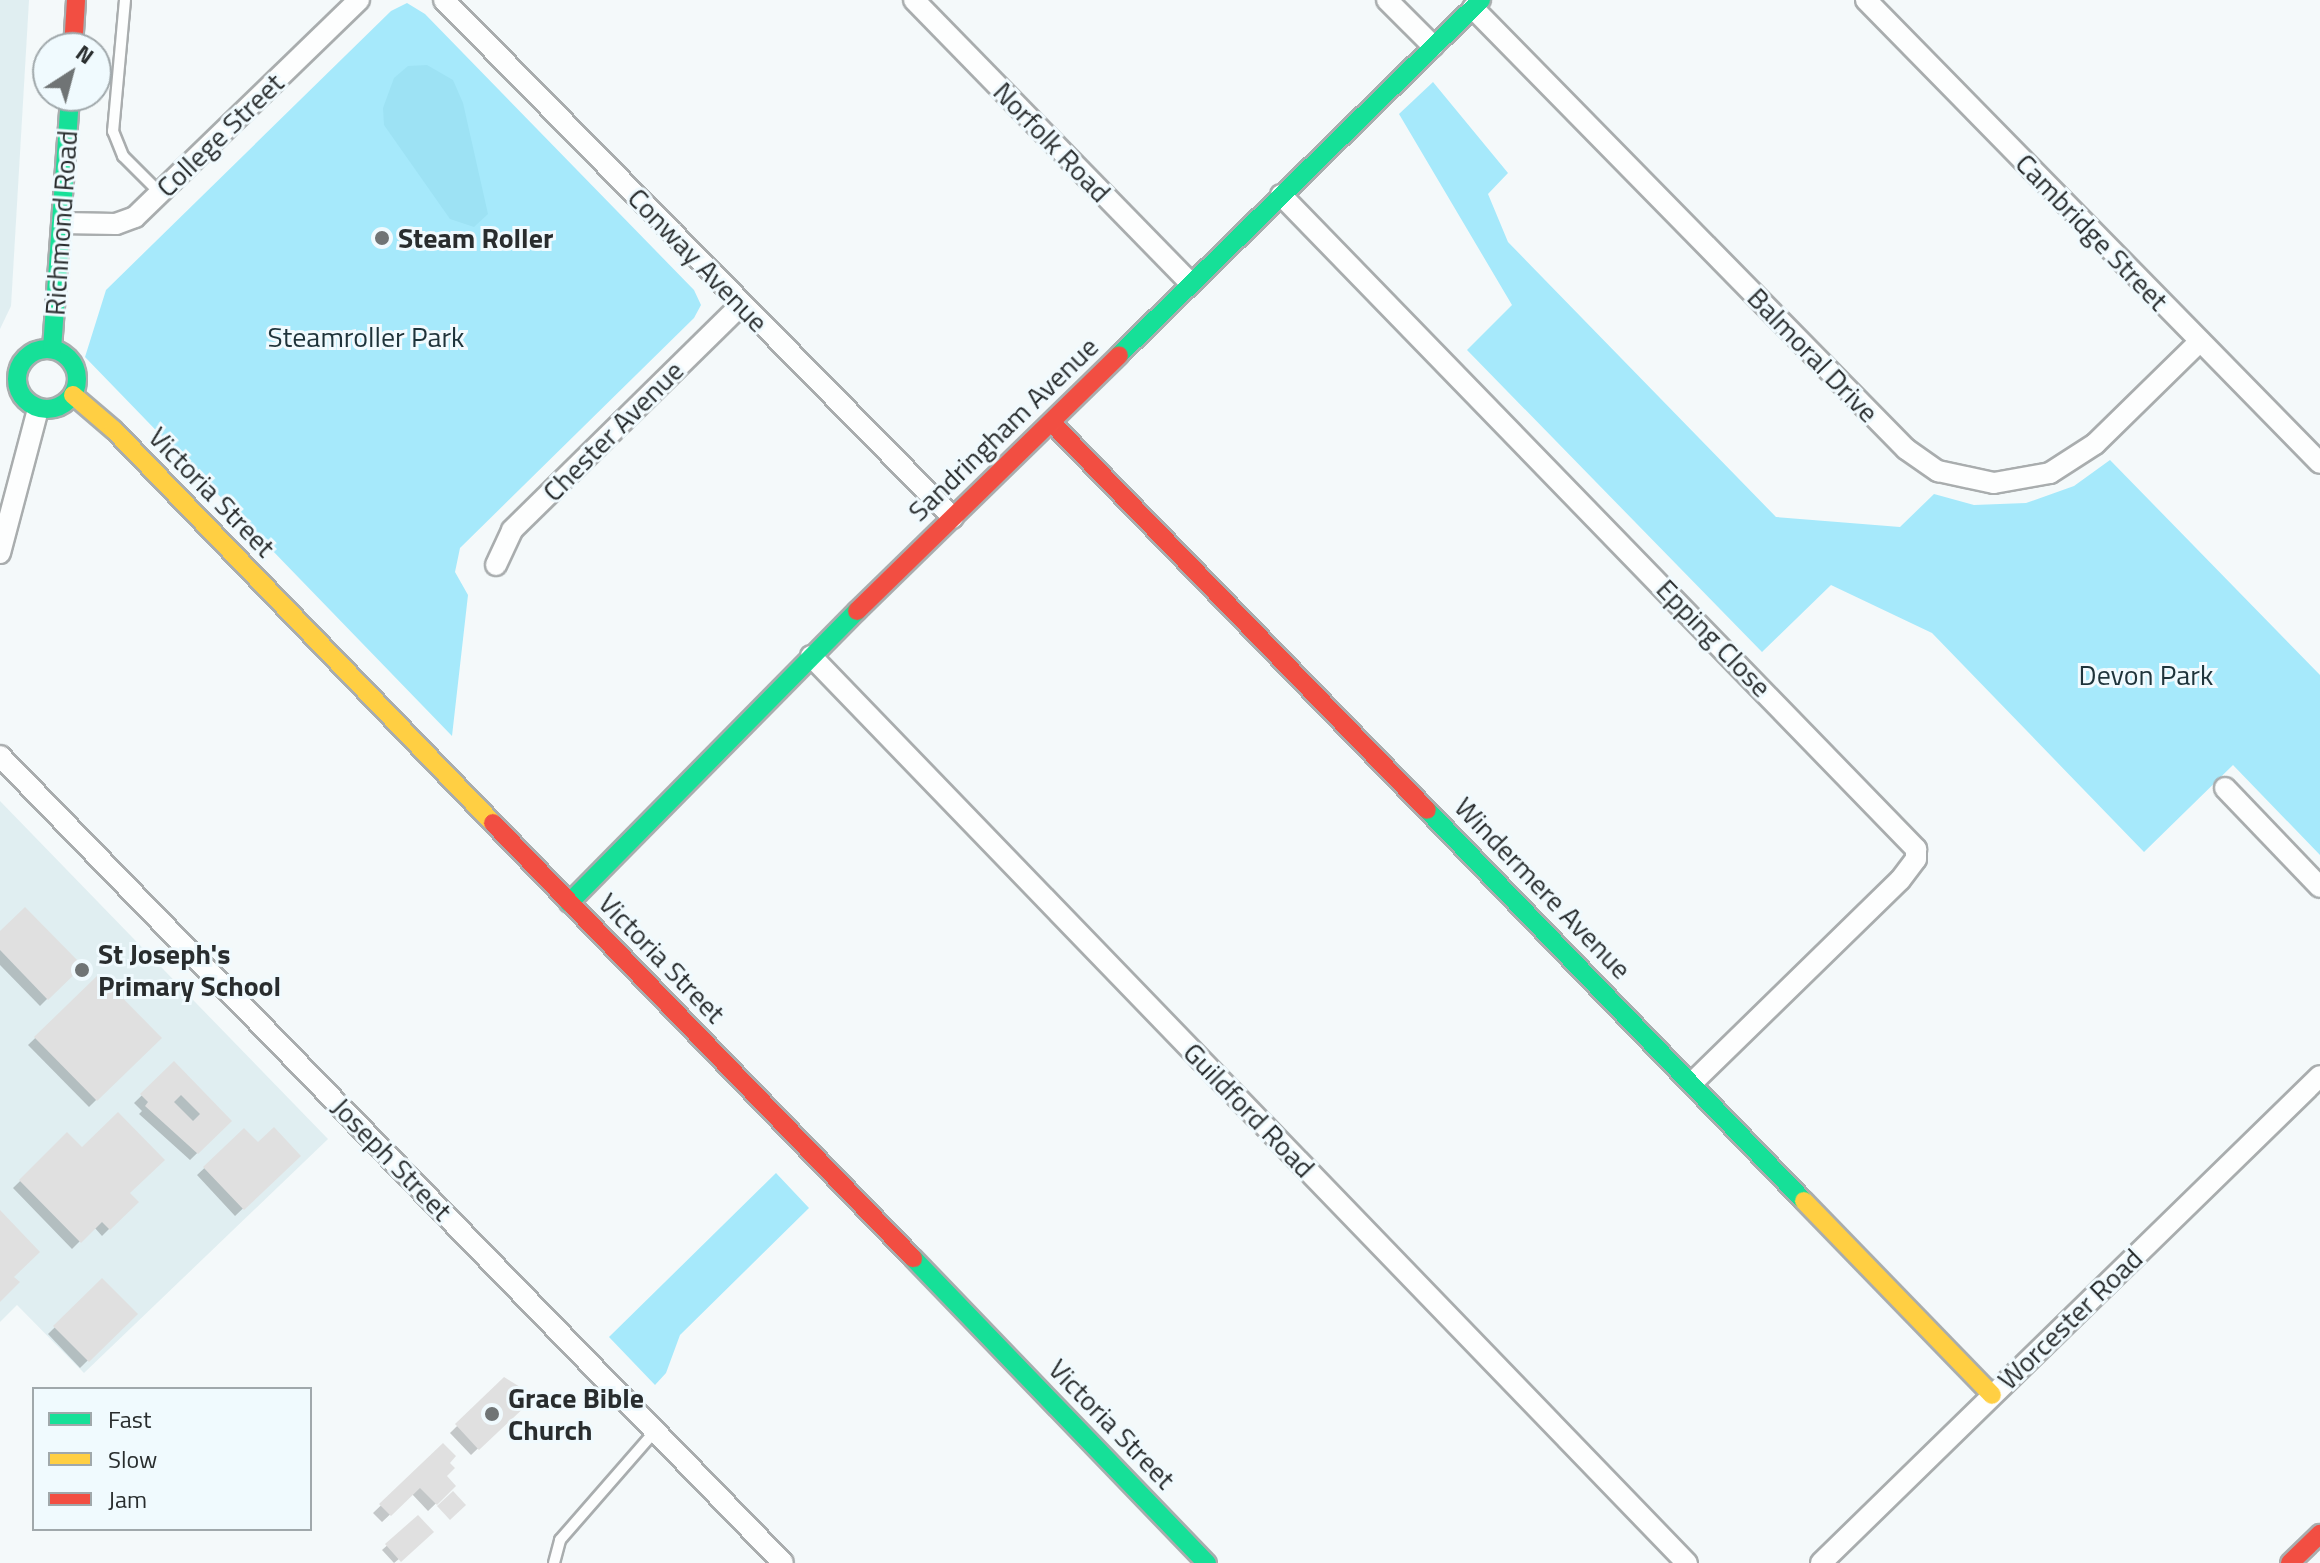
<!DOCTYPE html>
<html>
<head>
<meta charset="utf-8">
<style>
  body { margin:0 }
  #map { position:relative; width:2320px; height:1563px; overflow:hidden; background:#f4f9fa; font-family:"Titillium Web",sans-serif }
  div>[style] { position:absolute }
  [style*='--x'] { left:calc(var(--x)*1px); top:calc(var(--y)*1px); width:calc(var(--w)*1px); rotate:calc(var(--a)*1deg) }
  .built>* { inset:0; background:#e0eef1 }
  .green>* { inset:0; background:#a6e9fb }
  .forest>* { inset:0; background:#9de2f4 }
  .shadow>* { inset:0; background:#0003 }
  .building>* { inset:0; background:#e0e0e0 }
  .roads { filter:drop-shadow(2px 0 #a9adae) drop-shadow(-2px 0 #a9adae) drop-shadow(0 2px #a9adae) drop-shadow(0 -2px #a9adae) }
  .lane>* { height:10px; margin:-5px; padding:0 5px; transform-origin:5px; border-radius:5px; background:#fdfefe }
  .street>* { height:20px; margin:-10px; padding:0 10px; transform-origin:10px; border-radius:10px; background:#fdfefe }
  .fast>* { height:18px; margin:-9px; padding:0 9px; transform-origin:9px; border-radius:9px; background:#16e098 }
  .fast>.ring { margin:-9px; padding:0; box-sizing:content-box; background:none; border:18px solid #16e098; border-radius:50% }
  .slow>* { height:18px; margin:-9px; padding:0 9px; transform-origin:9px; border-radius:9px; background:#ffcf43 }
  .jam>* { height:18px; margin:-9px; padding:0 9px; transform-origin:9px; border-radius:9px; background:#f24e42 }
  .dots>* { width:22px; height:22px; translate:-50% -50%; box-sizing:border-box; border:4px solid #f0fafe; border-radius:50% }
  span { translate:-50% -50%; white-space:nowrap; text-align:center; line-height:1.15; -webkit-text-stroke:6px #f0fafe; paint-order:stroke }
  .street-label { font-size:28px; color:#292d2e }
  .poi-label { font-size:28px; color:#292d2e; font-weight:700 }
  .left { translate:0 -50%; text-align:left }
  .park-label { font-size:28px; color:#1e333a }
  .legend { position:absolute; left:32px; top:1387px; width:280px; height:144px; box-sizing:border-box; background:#f0fafe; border:2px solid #a0a8ab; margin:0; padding:10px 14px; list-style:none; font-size:24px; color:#292d2e }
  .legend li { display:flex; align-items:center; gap:16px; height:40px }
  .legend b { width:40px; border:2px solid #a0a8ab }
  .north { position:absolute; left:32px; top:32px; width:80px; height:80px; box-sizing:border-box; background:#f0fafe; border:2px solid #a0a8ab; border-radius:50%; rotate:36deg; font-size:22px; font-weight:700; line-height:32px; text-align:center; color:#292d2e }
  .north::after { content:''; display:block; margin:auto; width:28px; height:36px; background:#707475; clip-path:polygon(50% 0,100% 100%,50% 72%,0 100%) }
</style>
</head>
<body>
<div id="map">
  <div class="built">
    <i style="clip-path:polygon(0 0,29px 0,11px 306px,0 329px)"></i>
    <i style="clip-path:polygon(0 801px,328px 1139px,84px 1373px,17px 1305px,0 1322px)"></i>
  </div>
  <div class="green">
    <i style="clip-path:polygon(407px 3px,425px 14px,694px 290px,701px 305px,694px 318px,460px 548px,455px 572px,468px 595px,452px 736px,85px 357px,106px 290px,391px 11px)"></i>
    <i style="clip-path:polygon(1433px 82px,1508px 173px,1488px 194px,1508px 242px,1776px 517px,1900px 527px,1934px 494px,1974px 505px,2026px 503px,2074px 486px,2110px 460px,2320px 675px,2320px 855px,2233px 765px,2144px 852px,1932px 633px,1831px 585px,1762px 652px,1467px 350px,1512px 305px,1399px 114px)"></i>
    <i style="clip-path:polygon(776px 1173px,809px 1208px,680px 1335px,666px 1373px,655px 1385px,609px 1337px)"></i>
  </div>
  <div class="forest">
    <i style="clip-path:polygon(427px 65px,453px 80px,463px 103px,488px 214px,474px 227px,450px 219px,384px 125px,383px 108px,394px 78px,408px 66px)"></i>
  </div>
  <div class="shadow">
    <i style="clip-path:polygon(0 934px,80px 966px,40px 1006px,0 965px)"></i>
    <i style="clip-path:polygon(99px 977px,159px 1038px,89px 1107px,28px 1045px)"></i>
    <i style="clip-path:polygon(174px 1064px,230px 1121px,190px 1160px,139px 1114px,142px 1111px,134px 1103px)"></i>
    <i style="clip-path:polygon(244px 1131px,258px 1145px,298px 1156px,235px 1216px,197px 1175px)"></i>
    <i style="clip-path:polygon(67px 1135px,129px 1209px,102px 1236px,94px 1227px,72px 1249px,13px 1188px)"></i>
    <i style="clip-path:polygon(102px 1281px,135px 1314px,80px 1368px,48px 1334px)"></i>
    <i style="clip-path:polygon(505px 1379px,526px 1402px,471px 1455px,450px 1433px)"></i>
    <i style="clip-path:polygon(443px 1446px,444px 1476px,454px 1486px,428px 1511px,412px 1494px,382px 1522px,373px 1513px)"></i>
    <i style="clip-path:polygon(418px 1518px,432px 1532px,394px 1563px,382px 1550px)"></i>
  </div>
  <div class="building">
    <i style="clip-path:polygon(25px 907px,83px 966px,48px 1000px,0 950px,0 931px)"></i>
    <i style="clip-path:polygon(99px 974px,162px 1038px,97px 1101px,34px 1037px)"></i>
    <i style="clip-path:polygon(evenodd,174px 1061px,232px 1121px,198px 1154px,145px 1106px,148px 1102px,140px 1094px,174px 1061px,181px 1095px,200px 1114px,193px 1121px,174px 1102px,181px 1095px)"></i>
    <i style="clip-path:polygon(118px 1112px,165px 1160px,130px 1193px,139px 1202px,110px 1230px,102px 1222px,81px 1243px,19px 1180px,67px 1132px,82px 1147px)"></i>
    <i style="clip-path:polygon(274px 1127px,301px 1156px,244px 1210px,203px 1167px,244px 1128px,258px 1142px)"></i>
    <i style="clip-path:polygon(0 1210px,40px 1252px,14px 1277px,20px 1282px,0 1302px)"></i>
    <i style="clip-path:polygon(102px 1278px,138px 1314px,89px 1362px,53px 1326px)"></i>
    <i style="clip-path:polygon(504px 1377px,520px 1387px,529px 1403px,479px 1450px,455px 1424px)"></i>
    <i style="clip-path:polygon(443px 1443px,456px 1456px,450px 1463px,455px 1468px,447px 1476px,456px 1486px,437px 1505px,420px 1488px,391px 1516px,379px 1504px)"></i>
    <i style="clip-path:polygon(453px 1491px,466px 1505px,450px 1520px,437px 1506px)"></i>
    <i style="clip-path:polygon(418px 1515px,434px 1532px,401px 1562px,385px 1544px)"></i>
  </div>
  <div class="roads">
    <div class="lane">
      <i style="--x:125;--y:0;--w:132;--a:95.2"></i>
      <i style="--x:113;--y:131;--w:27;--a:68"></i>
      <i style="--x:123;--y:156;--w:52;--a:45"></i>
      <i style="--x:554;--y:1563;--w:24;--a:-75"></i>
      <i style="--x:560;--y:1540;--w:145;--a:-48.9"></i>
    </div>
    <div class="street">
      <i style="--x:444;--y:0;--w:726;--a:45.5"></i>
      <i style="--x:914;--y:0;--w:395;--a:45.7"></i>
      <i style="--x:1387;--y:0;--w:65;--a:45"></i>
      <i style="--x:1866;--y:0;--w:648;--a:45.56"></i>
      <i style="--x:1473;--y:8;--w:618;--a:45.52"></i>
      <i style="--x:1906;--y:449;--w:39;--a:35"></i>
      <i style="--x:1938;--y:471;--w:57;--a:12.1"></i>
      <i style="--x:1994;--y:483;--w:57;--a:-10.1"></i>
      <i style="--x:2050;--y:473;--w:54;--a:-32.8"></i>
      <i style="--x:2095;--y:444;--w:147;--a:-44.4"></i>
      <i style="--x:1281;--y:195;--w:912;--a:45.84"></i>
      <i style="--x:1916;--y:849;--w:10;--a:90"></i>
      <i style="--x:1916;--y:859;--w:26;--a:127"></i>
      <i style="--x:1900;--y:880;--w:289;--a:135.7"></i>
      <i style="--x:62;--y:223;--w:54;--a:1.1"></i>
      <i style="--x:116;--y:224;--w:20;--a:-20"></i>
      <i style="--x:135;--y:217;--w:312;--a:-44.1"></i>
      <i style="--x:0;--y:553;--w:149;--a:-75.2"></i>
      <i style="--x:496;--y:565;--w:38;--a:-65"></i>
      <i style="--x:512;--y:530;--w:321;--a:-44.5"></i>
      <i style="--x:811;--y:656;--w:1261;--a:46"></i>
      <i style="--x:0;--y:756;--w:1124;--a:45.86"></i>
      <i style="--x:2225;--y:788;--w:137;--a:46.2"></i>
      <i style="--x:1821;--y:1563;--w:697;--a:-44.3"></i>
    </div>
    <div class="fast">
      <i class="ring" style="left:17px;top:349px;width:42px;height:42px"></i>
      <i style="--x:52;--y:349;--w:254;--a:-85.9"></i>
      <i style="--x:1119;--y:355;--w:507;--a:-44.44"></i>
      <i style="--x:1427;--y:810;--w:543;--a:46.04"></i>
      <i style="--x:569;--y:903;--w:410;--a:-45.4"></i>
      <i style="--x:913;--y:1258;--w:424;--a:46.1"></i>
    </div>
    <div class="slow">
      <i style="--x:73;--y:395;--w:54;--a:40.5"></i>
      <i style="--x:114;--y:430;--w:546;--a:46.04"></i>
      <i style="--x:1804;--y:1201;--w:270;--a:45.9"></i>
    </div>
    <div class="jam">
      <i style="--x:73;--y:48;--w:48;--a:-86.4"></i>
      <i style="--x:1051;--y:422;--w:540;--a:45.9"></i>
      <i style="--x:857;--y:611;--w:366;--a:-44.3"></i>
      <i style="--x:493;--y:823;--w:605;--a:46.01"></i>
      <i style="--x:2290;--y:1563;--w:42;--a:-44"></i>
    </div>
  </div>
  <div class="dots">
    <i style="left:382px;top:238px;background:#707475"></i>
    <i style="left:82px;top:970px;background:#707475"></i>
    <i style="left:492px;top:1414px;background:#707475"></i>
  </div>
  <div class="street-label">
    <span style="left:220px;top:135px;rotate:-44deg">College Street</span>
    <span style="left:1052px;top:142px;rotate:46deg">Norfolk Road</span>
    <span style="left:61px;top:223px;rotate:-86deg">Richmond Road</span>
    <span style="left:2092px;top:232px;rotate:46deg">Cambridge Street</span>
    <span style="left:698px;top:260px;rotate:46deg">Conway Avenue</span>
    <span style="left:1813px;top:355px;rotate:46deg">Balmoral Drive</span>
    <span style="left:1003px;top:429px;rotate:-44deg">Sandringham Avenue</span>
    <span style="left:613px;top:431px;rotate:-45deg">Chester Avenue</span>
    <span style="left:212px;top:492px;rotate:46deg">Victoria Street</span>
    <span style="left:1714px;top:638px;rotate:46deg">Epping Close</span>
    <span style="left:1543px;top:888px;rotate:46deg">Windermere Avenue</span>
    <span style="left:662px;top:958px;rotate:46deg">Victoria Street</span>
    <span style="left:1249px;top:1110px;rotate:46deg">Guildford Road</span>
    <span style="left:392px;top:1159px;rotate:46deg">Joseph Street</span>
    <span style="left:2070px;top:1319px;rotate:-44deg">Worcester Road</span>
    <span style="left:1112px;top:1424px;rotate:46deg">Victoria Street</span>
  </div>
  <div class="poi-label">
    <span class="left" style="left:398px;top:238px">Steam Roller</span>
    <span class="left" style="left:98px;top:970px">St Joseph's<br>Primary School</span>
    <span class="left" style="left:508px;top:1414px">Grace Bible<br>Church</span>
  </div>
  <div class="park-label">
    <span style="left:366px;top:337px">Steamroller Park</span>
    <span style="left:2146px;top:675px">Devon Park</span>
  </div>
  <ul class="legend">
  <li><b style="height:10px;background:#16e098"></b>Fast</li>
  <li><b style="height:10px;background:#ffcf43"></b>Slow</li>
  <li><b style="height:10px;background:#f24e42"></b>Jam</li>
  </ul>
  <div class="north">N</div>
</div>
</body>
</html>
